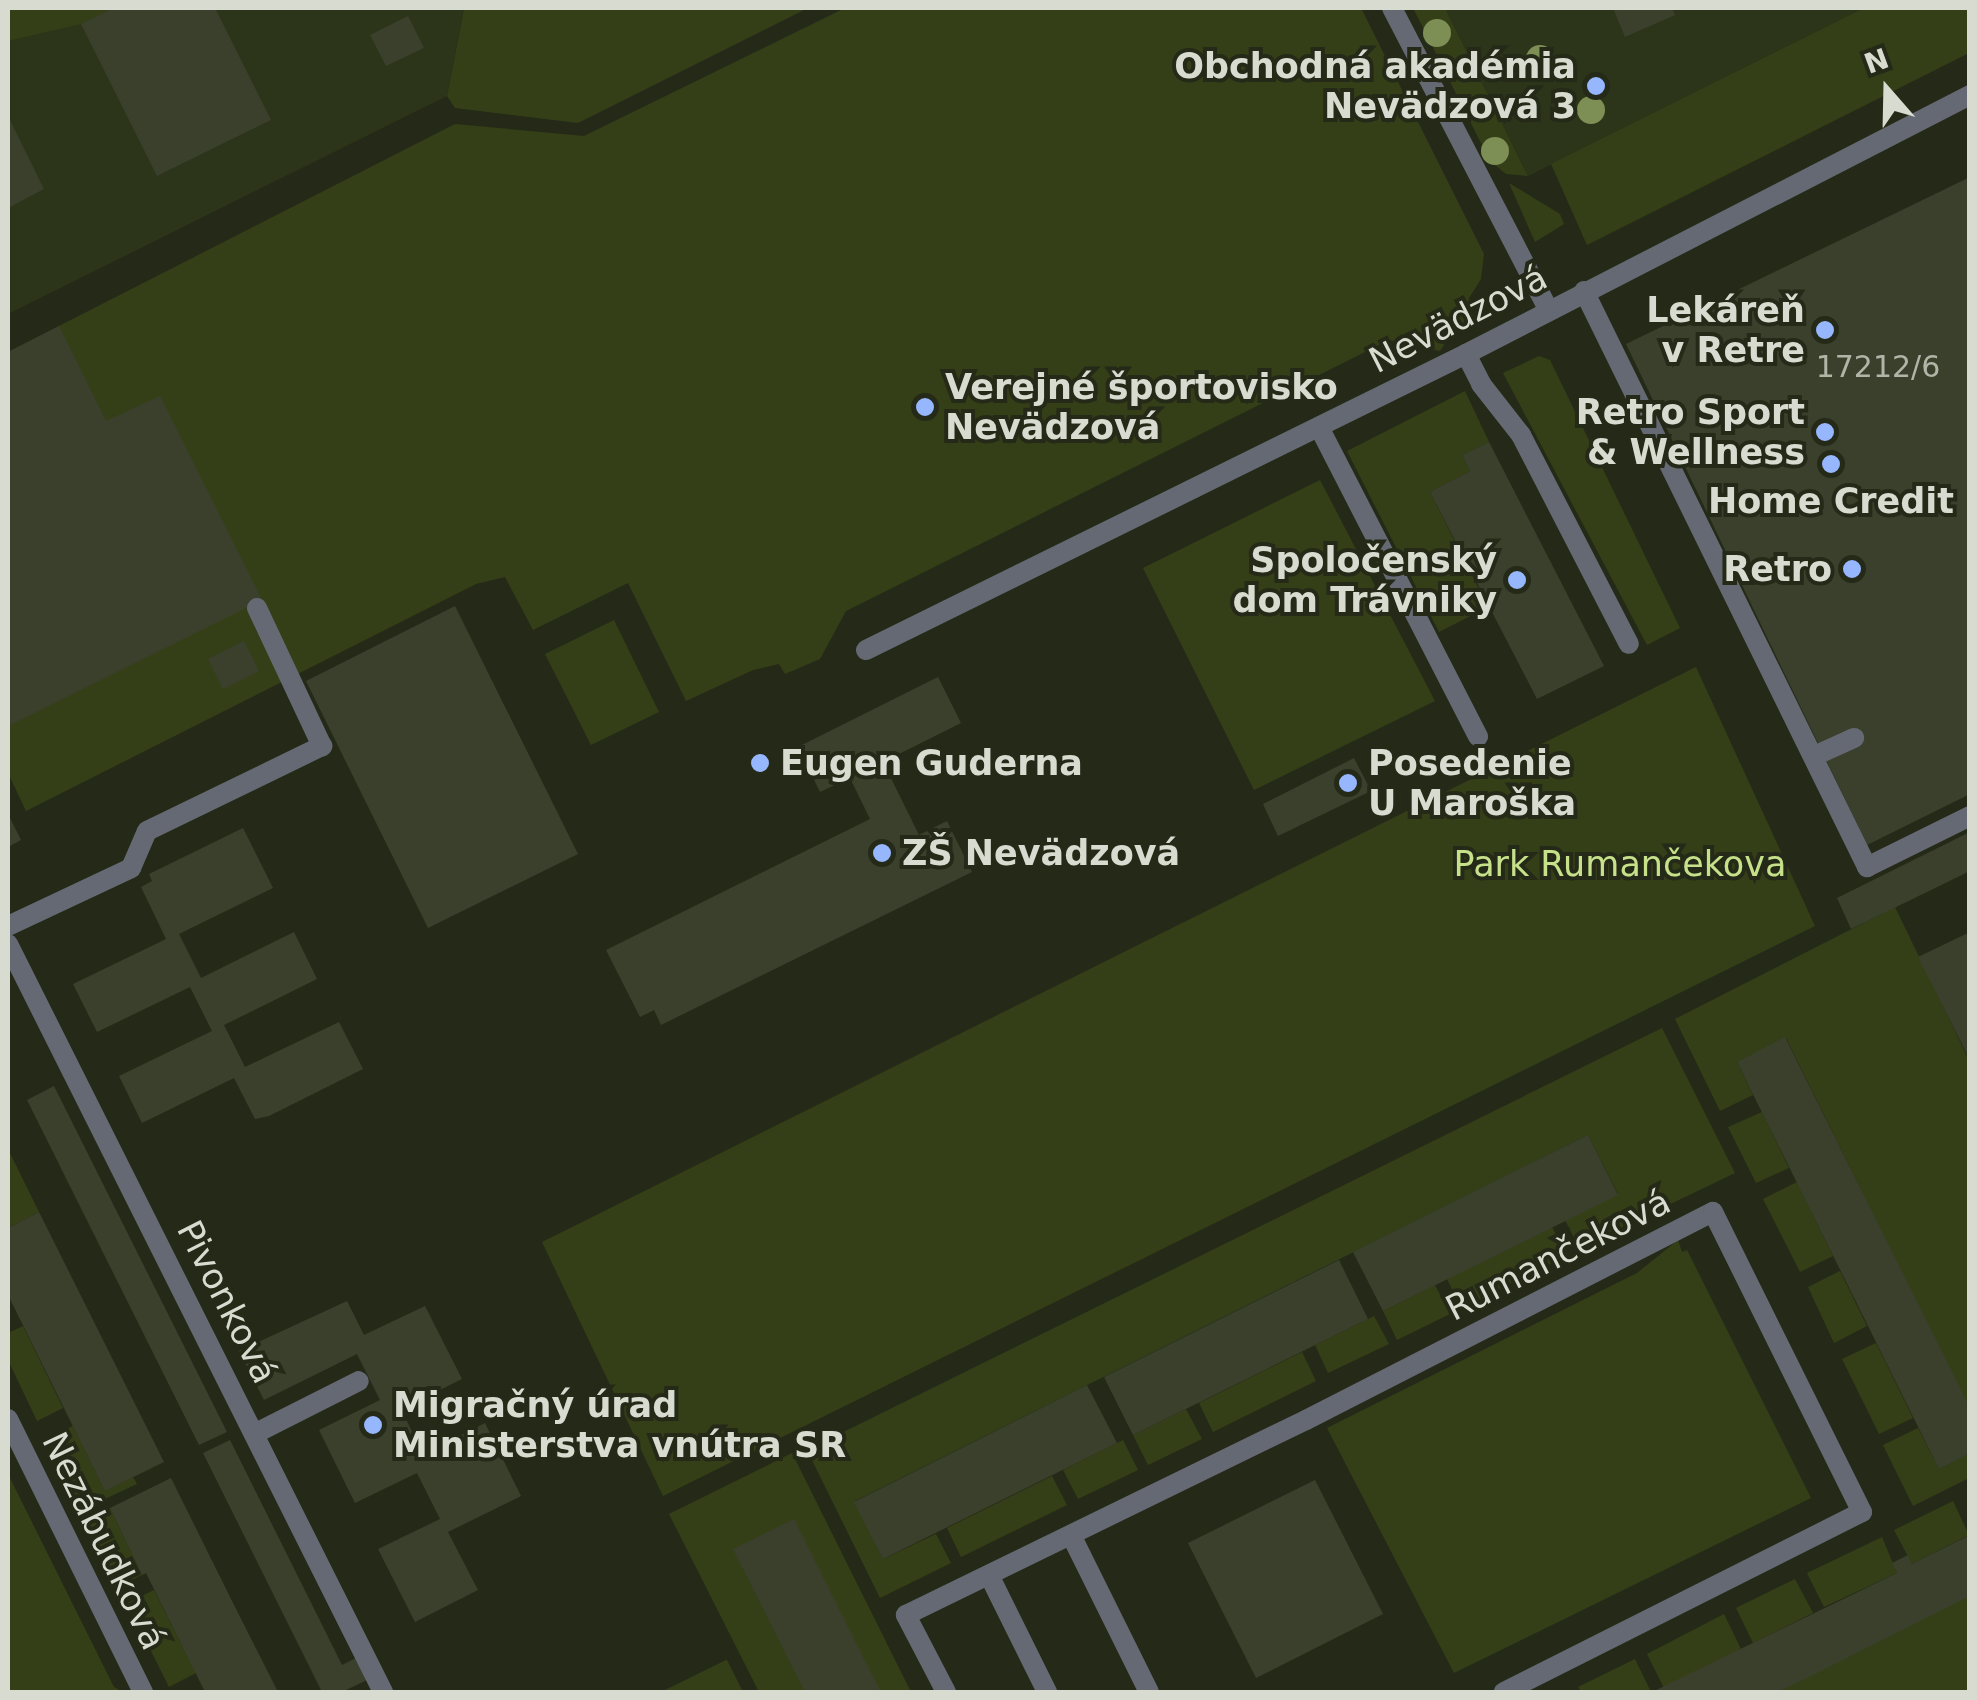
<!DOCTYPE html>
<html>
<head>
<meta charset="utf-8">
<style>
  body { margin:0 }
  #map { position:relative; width:1977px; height:1700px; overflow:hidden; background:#242a17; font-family:"DejaVu Sans",sans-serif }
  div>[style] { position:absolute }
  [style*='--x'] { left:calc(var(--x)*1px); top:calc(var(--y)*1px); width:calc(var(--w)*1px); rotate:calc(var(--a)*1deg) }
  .built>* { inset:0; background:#2c3419 }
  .green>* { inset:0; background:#343f18 }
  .building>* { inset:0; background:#3a402c }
  .lane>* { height:20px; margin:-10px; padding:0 10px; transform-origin:10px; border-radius:10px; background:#656973 }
  .street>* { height:20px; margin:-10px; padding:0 10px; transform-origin:10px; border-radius:10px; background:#656973 }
  .trees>* { width:28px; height:28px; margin:-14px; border-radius:50%; background:#7e8f56 }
  .dots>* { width:28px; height:28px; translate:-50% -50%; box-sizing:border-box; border:5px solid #242a17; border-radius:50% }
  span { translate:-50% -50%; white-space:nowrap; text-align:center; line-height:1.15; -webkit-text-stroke:8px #242a17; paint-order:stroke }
  .number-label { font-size:30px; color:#b0b5a7 }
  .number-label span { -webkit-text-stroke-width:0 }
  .poi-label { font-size:35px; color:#d8dcd0; font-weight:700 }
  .right { translate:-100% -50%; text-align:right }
  .left { translate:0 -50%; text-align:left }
  .street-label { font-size:35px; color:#d8dcd0 }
  .park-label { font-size:35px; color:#c7e18a }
  .frame { position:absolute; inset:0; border:10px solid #d8dcd0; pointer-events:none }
  .north { position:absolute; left:1837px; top:40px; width:100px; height:100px; -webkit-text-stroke:8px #242a17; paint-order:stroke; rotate:340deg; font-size:28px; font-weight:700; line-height:40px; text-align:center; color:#d8dcd0 }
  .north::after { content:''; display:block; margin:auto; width:35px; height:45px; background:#d8dcd0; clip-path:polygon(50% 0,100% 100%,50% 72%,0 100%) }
</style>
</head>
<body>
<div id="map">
  <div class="built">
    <i style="clip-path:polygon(8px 8px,464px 8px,447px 96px,8px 314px)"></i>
    <i style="clip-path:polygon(1445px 8px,1864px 8px,1528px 176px)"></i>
  </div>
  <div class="green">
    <i style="clip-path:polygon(8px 8px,114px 8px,81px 24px,8px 41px)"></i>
    <i style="clip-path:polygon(459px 8px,808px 8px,578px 123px,455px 108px,447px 96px,464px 9px)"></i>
    <i style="clip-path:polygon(845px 8px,1361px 8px,1484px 254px,1481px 279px,1469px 298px,1467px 328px,1448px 339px,1440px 351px,1389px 340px,846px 611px,820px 659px,785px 674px,779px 664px,753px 670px,686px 701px,628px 583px,533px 630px,505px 577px,476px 584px,26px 811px,8px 773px,8px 352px,455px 124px,584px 136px)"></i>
    <i style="clip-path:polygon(1413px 8px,1445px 8px,1528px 176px,1506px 174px,1490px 161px)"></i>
    <i style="clip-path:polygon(1864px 8px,1969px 8px,1969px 53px,1587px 245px,1551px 164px)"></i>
    <i style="clip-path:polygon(1509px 183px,1560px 214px,1564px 224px,1535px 242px)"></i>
    <i style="clip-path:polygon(1539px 356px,1550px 360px,1680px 628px,1647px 645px,1503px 373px)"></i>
    <i style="clip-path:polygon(1465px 391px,1489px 442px,1462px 455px,1470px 471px,1430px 492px,1488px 607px,1439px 632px,1347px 451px)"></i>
    <i style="clip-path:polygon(1320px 480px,1435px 701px,1254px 790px,1143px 568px)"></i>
    <i style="clip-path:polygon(614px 620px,659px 712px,591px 745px,545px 654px)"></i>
    <i style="clip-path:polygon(1696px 667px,1815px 926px,663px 1496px,542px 1242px)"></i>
    <i style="clip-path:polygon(1895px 907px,1969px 1060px,1969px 1408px,1786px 1038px,1737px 1062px,1753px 1095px,1720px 1111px,1675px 1019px)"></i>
    <i style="clip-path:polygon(1662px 1028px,1735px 1173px,1579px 1248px,1565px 1220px,1618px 1194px,1588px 1135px,855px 1501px,883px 1559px,936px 1534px,951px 1563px,880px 1598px,807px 1450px)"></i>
    <i style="clip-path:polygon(1762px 1112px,1789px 1168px,1756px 1183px,1728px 1127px)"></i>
    <i style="clip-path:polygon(8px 1149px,39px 1212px,8px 1228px)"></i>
    <i style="clip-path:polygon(1797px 1182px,1833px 1256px,1800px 1272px,1763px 1199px)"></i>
    <i style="clip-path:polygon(1552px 1227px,1567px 1256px,1461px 1308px,1447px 1279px)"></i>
    <i style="clip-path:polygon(1678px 1240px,1682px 1252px,1687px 1250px,1811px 1498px,1454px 1673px,1327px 1428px,1637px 1273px)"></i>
    <i style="clip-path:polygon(1840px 1271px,1867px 1326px,1834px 1343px,1808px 1287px)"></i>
    <i style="clip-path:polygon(1435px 1285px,1450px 1314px,1397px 1340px,1383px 1311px)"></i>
    <i style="clip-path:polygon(1374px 1316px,1389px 1344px,1328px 1373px,1315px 1345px)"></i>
    <i style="clip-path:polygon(23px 1326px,63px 1408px,37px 1421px,8px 1360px,8px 1333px)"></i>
    <i style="clip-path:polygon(1876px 1343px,1913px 1418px,1879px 1434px,1842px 1359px)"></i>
    <i style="clip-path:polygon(1302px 1352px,1316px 1381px,1213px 1432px,1199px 1403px)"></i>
    <i style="clip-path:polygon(1186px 1409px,1202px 1439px,1148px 1465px,1133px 1435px)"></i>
    <i style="clip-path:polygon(73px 1426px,105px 1491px,133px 1477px,137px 1484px,81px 1510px,46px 1438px)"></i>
    <i style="clip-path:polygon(1918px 1428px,1939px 1469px,1969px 1453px,1969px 1478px,1913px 1506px,1883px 1445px)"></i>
    <i style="clip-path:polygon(1123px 1440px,1138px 1470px,1078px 1499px,1063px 1470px)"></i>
    <i style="clip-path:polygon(792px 1453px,911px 1692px,759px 1692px,669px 1514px)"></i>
    <i style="clip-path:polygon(8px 1474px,114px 1687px,123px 1692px,8px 1692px)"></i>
    <i style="clip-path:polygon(1052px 1476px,1067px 1505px,961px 1557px,947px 1528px)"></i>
    <i style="clip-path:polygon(1953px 1501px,1969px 1535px,1912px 1564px,1894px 1530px)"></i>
    <i style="clip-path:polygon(110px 1508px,142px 1575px,119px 1586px,86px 1520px)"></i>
    <i style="clip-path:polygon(1882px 1537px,1897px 1573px,1824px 1607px,1807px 1573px)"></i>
    <i style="clip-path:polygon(1795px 1579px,1813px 1613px,1753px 1643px,1736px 1608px)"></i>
    <i style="clip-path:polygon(154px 1590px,196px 1673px,169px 1687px,127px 1603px)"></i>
    <i style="clip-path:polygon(1969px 1596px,1969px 1692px,1776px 1692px)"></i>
    <i style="clip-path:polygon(1724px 1614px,1741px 1649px,1664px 1688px,1647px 1654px)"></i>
    <i style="clip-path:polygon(1635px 1659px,1651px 1692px,1581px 1692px,1578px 1687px)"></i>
    <i style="clip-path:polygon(727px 1660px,743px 1692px,661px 1692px,726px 1660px)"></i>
  </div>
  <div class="building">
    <i style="clip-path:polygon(114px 8px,215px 8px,271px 120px,157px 176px,81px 24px)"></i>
    <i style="clip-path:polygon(1613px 8px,1679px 8px,1673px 10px,1675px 15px,1625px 37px)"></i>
    <i style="clip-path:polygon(408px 16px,424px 48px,386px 66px,370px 35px)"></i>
    <i style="clip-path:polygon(8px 116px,44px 189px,8px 208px)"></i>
    <i style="clip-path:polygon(1970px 177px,1970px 794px,1867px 845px,1626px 344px)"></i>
    <i style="clip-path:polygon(59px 326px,106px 421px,160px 396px,262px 600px,8px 726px,8px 352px)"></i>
    <i style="clip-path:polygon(1489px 442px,1604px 666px,1537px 699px,1430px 492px,1470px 471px,1462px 455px)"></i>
    <i style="clip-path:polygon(455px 606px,578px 854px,428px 928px,306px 681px)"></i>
    <i style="clip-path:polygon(244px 641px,259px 671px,223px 689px,208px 659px)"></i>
    <i style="clip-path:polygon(938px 677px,961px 723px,883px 762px,919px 835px,947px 821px,972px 872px,661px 1025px,654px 1010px,640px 1017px,606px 950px,870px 819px,850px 778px,820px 792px,798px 747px)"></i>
    <i style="clip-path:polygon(1354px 758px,1371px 791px,1278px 836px,1263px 804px)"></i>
    <i style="clip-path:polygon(8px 814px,21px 840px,8px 847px)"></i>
    <i style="clip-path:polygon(243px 828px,273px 888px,179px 934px,201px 978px,294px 932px,317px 979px,224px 1025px,245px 1067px,339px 1022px,363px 1069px,269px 1116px,255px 1119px,234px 1078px,142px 1123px,119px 1076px,212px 1031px,190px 987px,97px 1032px,73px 984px,166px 939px,141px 887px,152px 881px,149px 874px)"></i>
    <i style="clip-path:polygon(1970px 832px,1970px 871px,1851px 929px,1837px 898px)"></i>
    <i style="clip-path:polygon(1970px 932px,1970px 1060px,1918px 957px)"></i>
    <i style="clip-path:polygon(1785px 1037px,1970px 1408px,1970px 1453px,1939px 1469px,1737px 1062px)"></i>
    <i style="clip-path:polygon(54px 1086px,227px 1432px,199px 1445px,27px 1100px)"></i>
    <i style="clip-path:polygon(1588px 1135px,1618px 1195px,1383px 1311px,1353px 1252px)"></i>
    <i style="clip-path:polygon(39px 1212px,164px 1462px,105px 1491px,8px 1295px,8px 1228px)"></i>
    <i style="clip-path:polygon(1339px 1260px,1368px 1319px,1133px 1435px,1104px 1377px)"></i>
    <i style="clip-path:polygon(347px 1301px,364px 1335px,425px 1306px,462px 1379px,401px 1409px,423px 1454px,485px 1423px,521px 1496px,448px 1532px,478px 1590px,415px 1622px,378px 1549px,440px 1519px,417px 1473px,355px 1503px,319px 1430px,380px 1400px,357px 1354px,264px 1400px,239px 1351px)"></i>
    <i style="clip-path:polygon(1087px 1385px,1117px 1443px,883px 1559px,854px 1502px)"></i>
    <i style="clip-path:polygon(230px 1440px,342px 1665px,356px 1658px,367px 1680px,342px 1692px,322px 1692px,203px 1453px)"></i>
    <i style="clip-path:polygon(171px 1478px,233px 1603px,278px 1692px,205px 1692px,146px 1573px,142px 1575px,110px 1508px)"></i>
    <i style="clip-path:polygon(1315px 1480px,1383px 1614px,1256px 1678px,1188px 1543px)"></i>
    <i style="clip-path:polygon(794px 1519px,862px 1655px,881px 1692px,805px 1692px,733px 1549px)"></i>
    <i style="clip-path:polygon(1970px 1535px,1970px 1596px,1805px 1679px,1777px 1692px,1652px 1692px,1897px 1573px,1892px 1563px,1908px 1555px,1912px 1564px)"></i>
  </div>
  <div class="lane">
    <i style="--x:1584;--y:291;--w:642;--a:63.83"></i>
    <i style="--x:1867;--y:867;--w:115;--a:-26.3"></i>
    <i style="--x:1466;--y:354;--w:34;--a:63"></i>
    <i style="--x:1481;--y:384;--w:65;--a:51.9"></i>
    <i style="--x:1521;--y:435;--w:235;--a:62.7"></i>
    <i style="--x:1319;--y:427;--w:348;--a:62.8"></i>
    <i style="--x:257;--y:608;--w:153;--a:64.8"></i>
    <i style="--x:1814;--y:756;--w:44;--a:-24.2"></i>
    <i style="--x:256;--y:1433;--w:115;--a:-26.8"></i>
    <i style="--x:1071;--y:1535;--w:175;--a:63.6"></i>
    <i style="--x:989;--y:1575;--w:131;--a:63.6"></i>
  </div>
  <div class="street">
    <i style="--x:1392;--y:8;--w:339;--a:62.6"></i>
    <i style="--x:866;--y:650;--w:669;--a:-26.26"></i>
    <i style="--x:1466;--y:354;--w:567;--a:-27.2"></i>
    <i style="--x:8;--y:926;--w:136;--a:-25.2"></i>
    <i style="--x:131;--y:868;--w:40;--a:-66.6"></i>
    <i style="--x:147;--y:831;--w:195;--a:-25.9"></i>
    <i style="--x:8;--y:944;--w:837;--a:63.37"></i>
    <i style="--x:8;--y:1419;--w:305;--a:63.7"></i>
    <i style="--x:946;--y:1692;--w:87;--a:-117.5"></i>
    <i style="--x:906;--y:1615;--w:445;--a:-26"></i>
    <i style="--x:1306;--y:1420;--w:457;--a:-27.1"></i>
    <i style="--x:1713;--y:1212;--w:335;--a:63.6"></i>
    <i style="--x:1862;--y:1512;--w:401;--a:153.3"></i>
  </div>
  <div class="trees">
    <i style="left:1437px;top:33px"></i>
    <i style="left:1540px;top:59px"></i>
    <i style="left:1591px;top:110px"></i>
    <i style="left:1495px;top:151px"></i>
  </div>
  <div class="dots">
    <i style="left:1596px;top:86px;background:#96b6fd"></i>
    <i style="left:1825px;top:330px;background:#96b6fd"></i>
    <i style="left:925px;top:407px;background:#96b6fd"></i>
    <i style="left:1825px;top:432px;background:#96b6fd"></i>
    <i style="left:1831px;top:464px;background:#96b6fd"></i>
    <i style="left:1852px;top:569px;background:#96b6fd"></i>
    <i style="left:1517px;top:580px;background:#96b6fd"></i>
    <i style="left:760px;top:763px;background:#96b6fd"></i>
    <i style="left:1348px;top:783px;background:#96b6fd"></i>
    <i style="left:882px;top:853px;background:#96b6fd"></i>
    <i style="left:373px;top:1425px;background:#96b6fd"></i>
  </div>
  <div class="number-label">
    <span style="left:1878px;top:367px">17212/6</span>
  </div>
  <div class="poi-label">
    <span class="right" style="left:1576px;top:86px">Obchodná akadémia<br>Nevädzová 3</span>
    <span class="right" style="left:1805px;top:330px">Lekáreň<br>v Retre</span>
    <span class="left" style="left:945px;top:407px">Verejné športovisko<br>Nevädzová</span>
    <span class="right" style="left:1805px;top:432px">Retro Sport<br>&amp; Wellness</span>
    <span style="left:1831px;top:501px">Home Credit</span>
    <span class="right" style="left:1497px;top:580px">Spoločenský<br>dom Trávniky</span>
    <span class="right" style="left:1832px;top:569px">Retro</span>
    <span class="left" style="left:780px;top:763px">Eugen Guderna</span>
    <span class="left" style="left:1368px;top:783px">Posedenie<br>U Maroška</span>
    <span class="left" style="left:902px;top:853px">ZŠ Nevädzová</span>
    <span class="left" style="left:393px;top:1425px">Migračný úrad<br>Ministerstva vnútra SR</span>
  </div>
  <div class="street-label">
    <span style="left:1458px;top:319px;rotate:-27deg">Nevädzová</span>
    <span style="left:1558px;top:1255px;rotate:-27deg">Rumančeková</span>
    <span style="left:227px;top:1302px;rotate:63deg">Pivonková</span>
    <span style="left:104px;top:1541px;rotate:64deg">Nezábudková</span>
  </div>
  <div class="park-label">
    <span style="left:1620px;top:864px">Park Rumančekova</span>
  </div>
  <div class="frame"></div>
  <div class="north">N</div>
</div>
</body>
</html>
